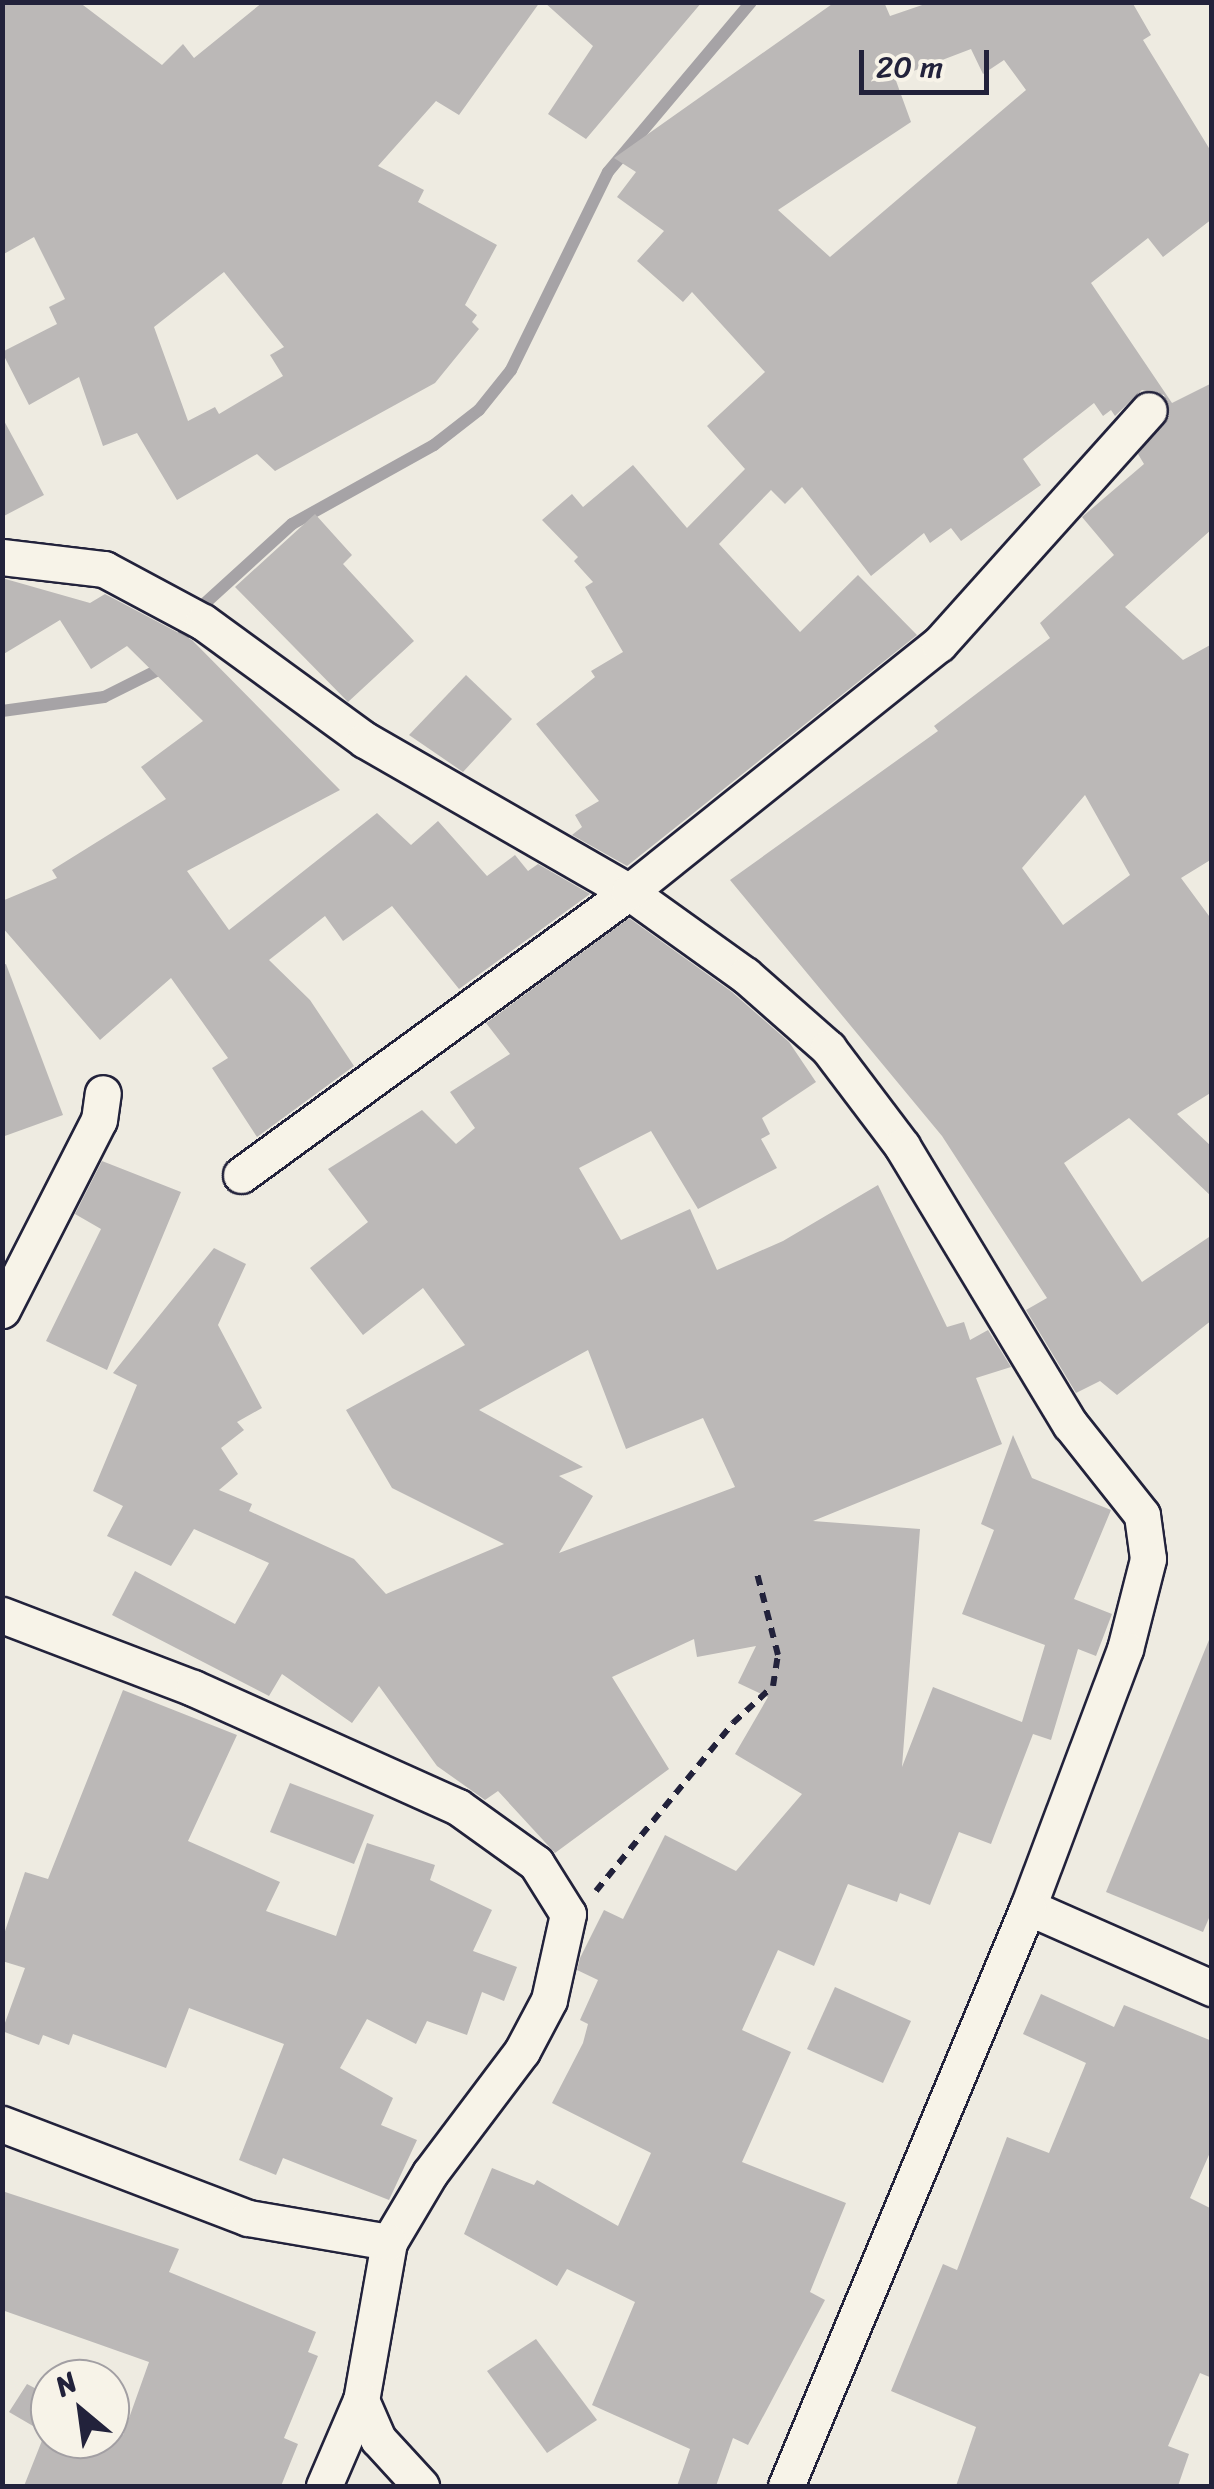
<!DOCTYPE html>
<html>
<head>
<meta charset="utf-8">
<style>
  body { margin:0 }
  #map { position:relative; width:1214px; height:2489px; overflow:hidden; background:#eeebe1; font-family:Sriracha,sans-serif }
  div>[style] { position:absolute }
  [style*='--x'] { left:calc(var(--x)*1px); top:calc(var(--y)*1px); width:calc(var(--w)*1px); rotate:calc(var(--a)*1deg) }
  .stream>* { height:12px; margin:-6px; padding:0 6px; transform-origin:6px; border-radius:6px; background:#a6a3a6 }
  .building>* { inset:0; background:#bbb8b7 }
  .path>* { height:6px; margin-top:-3px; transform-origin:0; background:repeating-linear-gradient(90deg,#22223b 0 10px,transparent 0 18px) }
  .roads { filter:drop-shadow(2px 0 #22223b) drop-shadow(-2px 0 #22223b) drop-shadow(0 2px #22223b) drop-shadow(0 -2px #22223b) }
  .street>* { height:35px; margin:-17.5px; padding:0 17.5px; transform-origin:17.5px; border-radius:17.5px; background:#f7f3e8 }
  span { translate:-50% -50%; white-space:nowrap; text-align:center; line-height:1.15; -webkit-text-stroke:8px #f7f3e8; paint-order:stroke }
  .frame { position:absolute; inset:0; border:5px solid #22223b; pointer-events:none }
  .north { position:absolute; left:30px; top:2359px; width:100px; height:100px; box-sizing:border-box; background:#f7f3e8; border:2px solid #a29fa3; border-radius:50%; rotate:331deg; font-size:28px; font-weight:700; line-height:40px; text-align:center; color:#22223b }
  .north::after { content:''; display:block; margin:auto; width:35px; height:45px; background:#22223b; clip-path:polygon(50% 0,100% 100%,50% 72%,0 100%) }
  .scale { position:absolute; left:859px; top:50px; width:130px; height:45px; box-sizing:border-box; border:5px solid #22223b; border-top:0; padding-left:12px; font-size:30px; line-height:35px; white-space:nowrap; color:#22223b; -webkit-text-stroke:8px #f7f3e8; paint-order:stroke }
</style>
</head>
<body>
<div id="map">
  <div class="stream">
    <i style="--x:177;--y:651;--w:38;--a:-68"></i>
    <i style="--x:191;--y:616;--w:137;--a:-42.3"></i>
    <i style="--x:292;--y:524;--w:162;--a:-29.1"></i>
    <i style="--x:434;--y:445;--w:57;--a:-37.9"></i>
    <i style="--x:479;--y:410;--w:51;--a:-51.3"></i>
    <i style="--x:511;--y:370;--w:220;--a:-63.9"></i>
    <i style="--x:608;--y:172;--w:222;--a:-49.9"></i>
    <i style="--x:2;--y:711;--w:103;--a:-7.8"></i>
    <i style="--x:104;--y:697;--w:69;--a:-26.6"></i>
  </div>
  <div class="building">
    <i style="clip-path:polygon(evenodd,2px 2px,79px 2px,162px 65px,183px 44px,194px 58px,263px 2px,540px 2px,459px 115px,436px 101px,378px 166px,424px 190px,418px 202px,497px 245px,465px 305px,477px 315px,472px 322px,479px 329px,435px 383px,275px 471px,257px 454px,177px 500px,137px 433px,103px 446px,79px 377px,29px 405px,2px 352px,57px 324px,49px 307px,65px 299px,34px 237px,2px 255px,2px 2px,224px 272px,284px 347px,270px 355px,283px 376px,219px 414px,215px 407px,188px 421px,154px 327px,224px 272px)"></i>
    <i style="clip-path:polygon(544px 2px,702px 2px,586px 139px,548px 114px,593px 46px)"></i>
    <i style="clip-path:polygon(evenodd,835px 2px,884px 2px,890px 16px,931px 2px,1132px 2px,1151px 35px,1143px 40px,1212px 153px,1212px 219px,1163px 257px,1148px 238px,1091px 283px,1172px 403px,1212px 383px,1212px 529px,1125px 607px,1183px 660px,1212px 644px,1212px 859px,1181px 878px,1212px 920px,1212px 1092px,1177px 1114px,1212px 1147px,1212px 1197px,1129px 1118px,1064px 1163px,1142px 1282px,1212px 1235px,1212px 1320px,1117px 1395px,1100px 1381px,1076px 1393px,1026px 1310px,1047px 1298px,942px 1136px,730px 880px,938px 731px,934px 726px,1050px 638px,1040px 623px,1114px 555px,1082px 517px,1144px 464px,1138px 454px,1169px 415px,1164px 395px,1142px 390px,1115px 416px,1111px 410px,1103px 416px,1094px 403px,1023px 459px,1041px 485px,961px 541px,951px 528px,930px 543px,924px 533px,871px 576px,802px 487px,785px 504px,771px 490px,719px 544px,800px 632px,858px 575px,917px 635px,627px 866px,572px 835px,582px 827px,575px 815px,599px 801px,536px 724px,595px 677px,591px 671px,623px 652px,585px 587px,593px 582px,574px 561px,578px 557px,542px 520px,572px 494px,583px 507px,633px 465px,687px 528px,745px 469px,707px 426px,765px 372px,692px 292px,683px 302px,637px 261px,664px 231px,617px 197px,636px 172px,614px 158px,835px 2px,971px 49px,983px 74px,1004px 60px,1026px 90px,830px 257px,778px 210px,911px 122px,895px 78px,971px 49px,835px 2px,1085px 795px,1130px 875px,1063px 925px,1022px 868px,1085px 795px)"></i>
    <i style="clip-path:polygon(2px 417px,44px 495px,2px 517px)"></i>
    <i style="clip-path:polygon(315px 514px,352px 555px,343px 564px,414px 641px,348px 702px,235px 587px)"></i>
    <i style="clip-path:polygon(2px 578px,90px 603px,105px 594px,192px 640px,340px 790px,187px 871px,229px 930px,377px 813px,411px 845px,438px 821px,487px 876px,515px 855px,528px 871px,538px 864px,590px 894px,459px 989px,392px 906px,343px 941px,325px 916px,269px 960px,310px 1000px,354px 1066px,257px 1137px,212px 1068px,228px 1058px,171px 978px,100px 1040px,2px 927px,2px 901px,57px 878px,52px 870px,166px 799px,141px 767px,203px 721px,127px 646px,91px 669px,60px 620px,2px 655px)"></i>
    <i style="clip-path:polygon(466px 675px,512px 719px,463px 772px,409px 735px)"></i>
    <i style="clip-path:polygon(evenodd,629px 918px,732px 992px,789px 1042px,816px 1082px,762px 1118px,770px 1134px,761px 1139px,777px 1168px,698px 1209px,651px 1131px,579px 1168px,621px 1240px,690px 1209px,717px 1270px,783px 1241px,878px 1185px,947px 1327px,964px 1322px,970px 1340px,988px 1330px,1011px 1367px,976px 1378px,1002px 1444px,813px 1521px,920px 1529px,902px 1767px,933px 1687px,1022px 1722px,1045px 1645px,962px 1614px,994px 1530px,981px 1524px,1013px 1435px,1032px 1478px,1111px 1510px,1074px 1599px,1112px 1614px,1096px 1656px,1078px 1649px,1051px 1740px,1033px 1734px,991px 1844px,959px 1832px,930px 1905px,900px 1893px,897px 1902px,848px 1884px,814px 1966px,778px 1950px,742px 2030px,791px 2052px,742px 2162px,846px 2203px,810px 2292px,825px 2300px,748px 2445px,733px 2438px,716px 2486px,677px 2486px,690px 2449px,592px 2405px,635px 2302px,567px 2269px,557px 2286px,464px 2234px,492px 2168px,534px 2185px,537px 2180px,618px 2226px,651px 2153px,552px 2103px,583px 2043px,588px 2024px,580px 2020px,598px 1980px,577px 1970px,580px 1958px,604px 1910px,623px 1919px,665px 1835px,736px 1871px,802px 1794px,735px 1754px,768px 1697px,738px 1683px,756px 1646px,697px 1657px,694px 1639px,612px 1677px,669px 1769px,555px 1853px,498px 1791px,485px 1800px,437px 1766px,379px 1686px,352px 1723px,282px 1674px,269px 1696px,112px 1615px,135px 1571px,235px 1624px,269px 1563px,194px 1529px,171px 1566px,107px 1536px,123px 1506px,93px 1491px,137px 1385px,113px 1373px,214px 1248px,246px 1264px,218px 1325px,262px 1408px,237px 1422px,244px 1430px,221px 1448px,238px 1474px,219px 1490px,252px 1504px,249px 1511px,354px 1559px,386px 1594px,504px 1544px,392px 1488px,346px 1410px,465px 1345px,423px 1288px,363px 1335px,310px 1268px,368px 1222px,328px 1169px,422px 1110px,456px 1144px,475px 1128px,450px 1092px,510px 1054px,486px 1023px,629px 918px,588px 1350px,626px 1449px,703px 1418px,735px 1487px,559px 1553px,593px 1496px,559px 1476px,583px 1467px,479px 1410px,588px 1350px)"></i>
    <i style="clip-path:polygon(6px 964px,63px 1115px,2px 1137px,2px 965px)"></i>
    <i style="clip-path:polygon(102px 1161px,181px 1192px,107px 1370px,46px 1341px,101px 1229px,75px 1214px)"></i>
    <i style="clip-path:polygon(1211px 1635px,1212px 1911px,1203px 1932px,1106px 1892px)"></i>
    <i style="clip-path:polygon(123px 1690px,237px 1735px,188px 1841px,280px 1882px,266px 1911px,336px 1936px,367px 1843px,435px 1865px,430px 1880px,492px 1910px,473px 1951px,517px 1967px,504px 2001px,482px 1992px,467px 2035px,427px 2021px,416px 2044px,367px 2019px,340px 2068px,393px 2098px,381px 2125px,417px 2140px,389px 2200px,283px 2158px,276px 2175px,239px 2160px,284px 2044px,189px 2008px,166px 2068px,73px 2034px,69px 2045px,43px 2035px,39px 2045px,2px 2031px,25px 1968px,2px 1961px,2px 1940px,25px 1872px,48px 1879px)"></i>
    <i style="clip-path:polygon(290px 1783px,374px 1815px,354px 1864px,270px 1832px)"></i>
    <i style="clip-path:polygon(835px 1987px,911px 2021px,883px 2083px,807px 2049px)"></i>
    <i style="clip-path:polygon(1041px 1994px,1114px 2027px,1124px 2005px,1212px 2041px,1212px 2148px,1190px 2198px,1212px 2209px,1212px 2378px,1200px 2373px,1168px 2446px,1189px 2454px,1178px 2486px,956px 2486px,976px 2427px,891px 2391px,943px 2264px,957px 2270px,1007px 2137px,1049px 2153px,1086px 2063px,1023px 2034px)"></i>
    <i style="clip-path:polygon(2px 2191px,179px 2249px,169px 2272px,316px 2332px,308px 2352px,318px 2356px,284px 2438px,298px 2444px,281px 2486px,24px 2486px,45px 2433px,9px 2412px,27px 2384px,50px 2396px,50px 2439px,110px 2439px,110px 2428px,123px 2435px,149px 2362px,2px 2310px)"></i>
    <i style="clip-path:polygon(536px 2339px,597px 2420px,547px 2453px,487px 2371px)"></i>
  </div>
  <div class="path">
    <i style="--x:596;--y:1891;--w:217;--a:-50.8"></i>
    <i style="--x:733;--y:1723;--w:54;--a:-42.8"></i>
    <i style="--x:773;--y:1686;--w:31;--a:-81"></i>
    <i style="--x:778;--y:1655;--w:85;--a:-104.4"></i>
  </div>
  <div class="roads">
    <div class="street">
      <i style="--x:2;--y:557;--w:103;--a:6.7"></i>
      <i style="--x:104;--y:569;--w:112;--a:28.2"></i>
      <i style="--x:203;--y:622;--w:200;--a:36.1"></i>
      <i style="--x:365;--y:740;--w:305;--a:29.9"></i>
      <i style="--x:629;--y:892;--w:143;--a:35.6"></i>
      <i style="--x:745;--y:975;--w:111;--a:41.3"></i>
      <i style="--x:828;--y:1048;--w:123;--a:52.9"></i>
      <i style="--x:902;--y:1146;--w:325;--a:58.9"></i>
      <i style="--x:1070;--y:1424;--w:116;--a:51.6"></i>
      <i style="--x:1142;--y:1515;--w:44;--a:82.2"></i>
      <i style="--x:1148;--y:1559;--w:93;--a:104.3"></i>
      <i style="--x:1125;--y:1649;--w:276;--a:110.6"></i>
      <i style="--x:1028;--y:1907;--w:201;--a:23.8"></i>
      <i style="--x:241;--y:1175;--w:480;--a:-36.1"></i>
      <i style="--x:629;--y:892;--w:397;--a:-38.7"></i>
      <i style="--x:939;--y:644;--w:314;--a:-48.1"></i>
      <i style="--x:2;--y:1310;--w:213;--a:-63"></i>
      <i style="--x:99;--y:1120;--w:27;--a:-82"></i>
      <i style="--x:2;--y:1615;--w:204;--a:20.9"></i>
      <i style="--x:193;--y:1688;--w:290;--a:24.2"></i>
      <i style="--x:458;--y:1807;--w:96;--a:35.7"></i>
      <i style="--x:536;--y:1863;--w:60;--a:57.9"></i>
      <i style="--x:568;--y:1914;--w:88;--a:102.5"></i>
      <i style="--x:549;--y:2000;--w:58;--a:117.9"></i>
      <i style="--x:522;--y:2051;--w:153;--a:127"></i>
      <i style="--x:430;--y:2173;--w:80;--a:120.7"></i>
      <i style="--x:389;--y:2242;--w:160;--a:100"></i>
      <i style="--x:361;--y:2400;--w:94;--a:113.3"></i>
      <i style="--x:2;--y:2124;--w:263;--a:20.9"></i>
      <i style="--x:248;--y:2218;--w:143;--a:9.7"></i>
      <i style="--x:361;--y:2400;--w:43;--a:66.4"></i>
      <i style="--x:378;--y:2439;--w:64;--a:47.5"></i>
      <i style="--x:786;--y:2486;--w:628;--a:-67.32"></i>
    </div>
  </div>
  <div class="frame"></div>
  <div class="north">N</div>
  <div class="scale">20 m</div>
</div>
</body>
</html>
